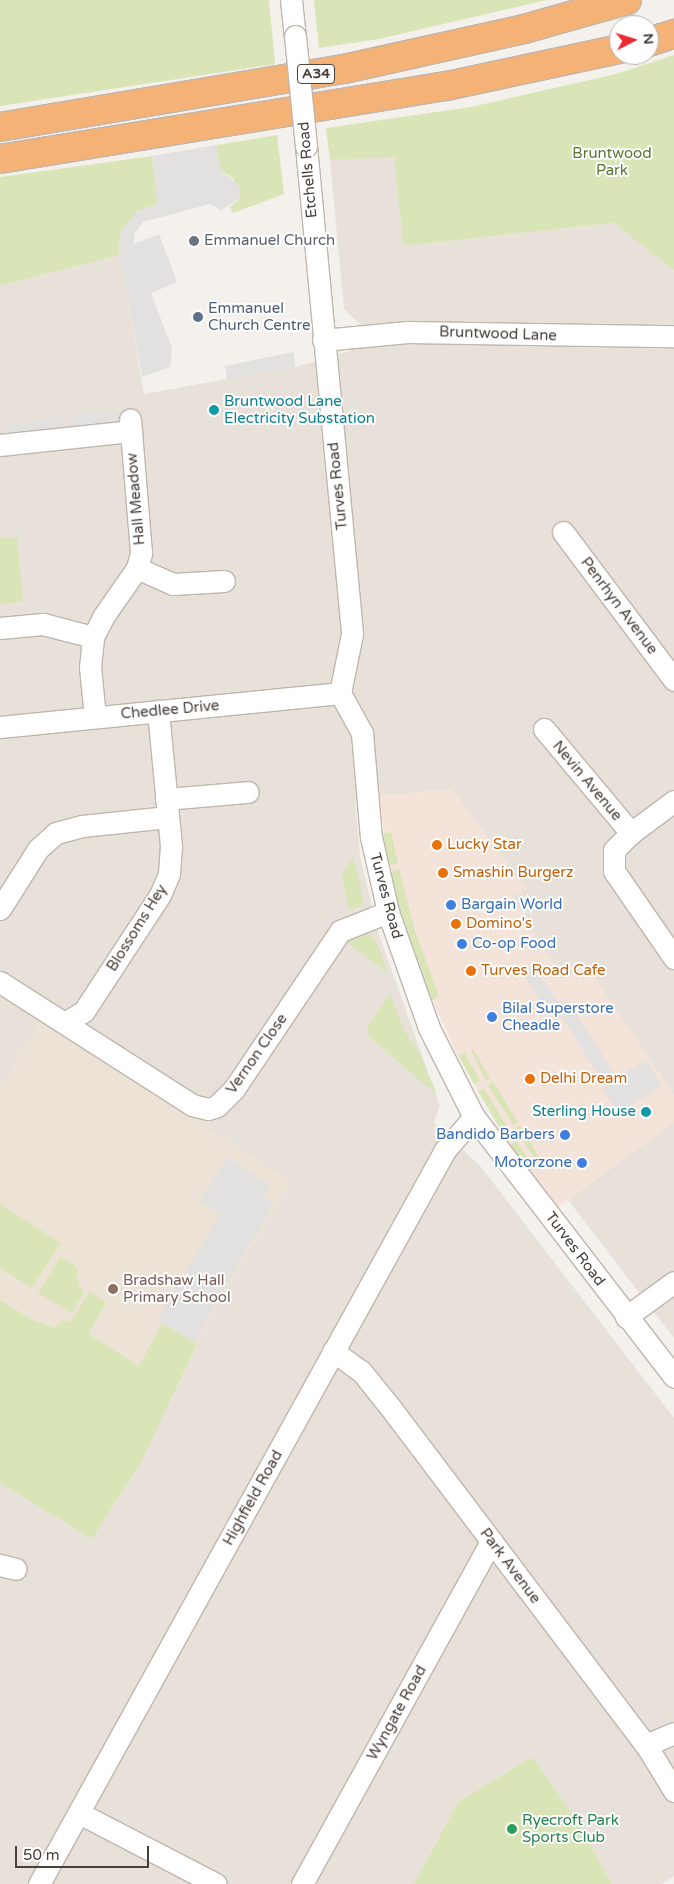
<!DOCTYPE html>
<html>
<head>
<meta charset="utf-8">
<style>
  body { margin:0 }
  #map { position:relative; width:674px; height:1884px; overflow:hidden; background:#f4f0eb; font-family:"Varela Round",sans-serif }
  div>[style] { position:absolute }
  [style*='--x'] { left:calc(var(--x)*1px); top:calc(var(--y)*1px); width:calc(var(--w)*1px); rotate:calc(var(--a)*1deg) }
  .residential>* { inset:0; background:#e8e1d9 }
  .commercial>* { inset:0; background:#f4e3d8 }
  .education>* { inset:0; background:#ece2d6 }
  .green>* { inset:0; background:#d9e5b7 }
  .parking>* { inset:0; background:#e3e1df }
  .roads { filter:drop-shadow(1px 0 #bfb6ae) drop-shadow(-1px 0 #bfb6ae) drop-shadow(0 1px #bfb6ae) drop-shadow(0 -1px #bfb6ae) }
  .minor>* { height:21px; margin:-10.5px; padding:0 10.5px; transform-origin:10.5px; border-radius:10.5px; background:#fff }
  .highway>* { height:28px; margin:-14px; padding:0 14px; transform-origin:14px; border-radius:14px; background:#f4b276 }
  .bridges { filter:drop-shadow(1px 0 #bfb6ae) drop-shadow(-1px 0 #bfb6ae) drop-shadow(0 1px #bfb6ae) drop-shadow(0 -1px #bfb6ae) }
  .minor-bridge>* { height:21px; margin:-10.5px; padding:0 10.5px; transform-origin:10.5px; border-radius:10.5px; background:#fff }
  .dots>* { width:14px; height:14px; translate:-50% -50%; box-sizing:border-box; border:2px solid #fff; border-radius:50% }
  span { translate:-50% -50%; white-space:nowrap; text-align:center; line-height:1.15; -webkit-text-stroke:4px #fff; paint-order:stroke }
  .shield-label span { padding:1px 4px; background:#fff; border:1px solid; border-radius:4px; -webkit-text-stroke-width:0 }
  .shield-label { font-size:14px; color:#483f39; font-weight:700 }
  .park-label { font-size:15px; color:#587730 }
  .street-label { font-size:15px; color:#483f39 }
  .worship-label { font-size:15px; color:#5b616d }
  .left { translate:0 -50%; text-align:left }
  .service-label { font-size:15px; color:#4e5e75 }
  .culture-label { font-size:15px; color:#0d838f }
  .right { translate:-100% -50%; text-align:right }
  .food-label { font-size:15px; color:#c56008 }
  .shop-label { font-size:15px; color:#366cbe }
  .education-label { font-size:15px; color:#785e54 }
  .leisure-label { font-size:15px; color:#27864d }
  .north { position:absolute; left:609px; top:15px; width:50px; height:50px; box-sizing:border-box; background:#fff; border:1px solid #b6b2b0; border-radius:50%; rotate:85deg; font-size:14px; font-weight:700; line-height:20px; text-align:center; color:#483f39 }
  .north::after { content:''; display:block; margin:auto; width:18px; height:22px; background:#eb2b32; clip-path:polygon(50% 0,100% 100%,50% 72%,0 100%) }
  .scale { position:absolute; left:15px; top:1846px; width:134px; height:22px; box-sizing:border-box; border:2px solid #483f39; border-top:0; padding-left:6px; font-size:15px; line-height:18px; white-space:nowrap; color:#483f39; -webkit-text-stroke:4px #fff; paint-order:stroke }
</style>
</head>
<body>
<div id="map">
  <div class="residential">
    <i style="clip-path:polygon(394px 156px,403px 246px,615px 223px,674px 270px,674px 1095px,585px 964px,563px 980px,511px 896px,526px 890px,452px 789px,355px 799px,360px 857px,379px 935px,440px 1106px,434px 1122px,481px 1167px,674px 1418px,674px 1876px,661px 1884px,612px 1884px,574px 1816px,531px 1758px,458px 1802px,414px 1884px,0 1884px,0 1483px,92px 1539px,142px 1461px,208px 1322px,290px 1182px,41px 1022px,0 1088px,0 286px,120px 255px,144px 394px,299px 366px,362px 347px,359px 323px,344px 309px,330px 160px)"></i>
    <i style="clip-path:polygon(674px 1122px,674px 1338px,568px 1200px)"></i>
  </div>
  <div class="commercial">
    <i style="clip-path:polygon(452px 789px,527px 890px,512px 896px,563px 980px,585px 963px,674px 1095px,674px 1122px,555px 1209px,502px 1132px,458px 1056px,428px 990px,397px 900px,378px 797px)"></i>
  </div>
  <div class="education">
    <i style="clip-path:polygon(41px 1022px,290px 1182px,208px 1322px,142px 1461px,92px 1539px,0 1483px,0 1088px)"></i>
  </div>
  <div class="green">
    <i style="clip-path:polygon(0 0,269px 0,275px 64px,0 106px)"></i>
    <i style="clip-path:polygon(314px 0,547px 0,379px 39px,319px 48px)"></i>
    <i style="clip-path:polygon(674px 55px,674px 270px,614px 223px,403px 246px,394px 157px,330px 160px,326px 128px,471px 107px,616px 74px)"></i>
    <i style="clip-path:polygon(277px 135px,284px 194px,233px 213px,230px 207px,240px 199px,233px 178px,220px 170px,216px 145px)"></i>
    <i style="clip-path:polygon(152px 156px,160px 204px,137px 211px,118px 246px,120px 255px,0 286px,0 177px)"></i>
    <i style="clip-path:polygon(17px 537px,23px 602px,0 604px,0 538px)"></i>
    <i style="clip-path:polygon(391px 832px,398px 864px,389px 865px,383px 834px)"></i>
    <i style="clip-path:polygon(353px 856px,364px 904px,349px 911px,342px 875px)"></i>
    <i style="clip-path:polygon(399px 869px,415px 931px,439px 996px,432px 1000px,397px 900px,391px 872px)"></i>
    <i style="clip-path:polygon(366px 933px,375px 939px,388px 973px,346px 942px,351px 937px)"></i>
    <i style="clip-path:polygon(390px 993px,404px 1030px,422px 1058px,437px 1095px,367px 1035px,370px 1030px,366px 1028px)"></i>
    <i style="clip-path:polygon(473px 1049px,490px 1078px,486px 1081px,471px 1050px)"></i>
    <i style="clip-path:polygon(464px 1052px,480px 1080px,474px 1084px,459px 1056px)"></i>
    <i style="clip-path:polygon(493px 1082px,518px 1122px,513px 1125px,488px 1085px)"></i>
    <i style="clip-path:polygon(484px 1088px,508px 1128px,502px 1132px,478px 1091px)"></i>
    <i style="clip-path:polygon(520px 1125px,540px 1159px,536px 1161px,515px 1128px)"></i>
    <i style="clip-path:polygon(516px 1141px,532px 1164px,526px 1168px,510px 1146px)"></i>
    <i style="clip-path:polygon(0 1204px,61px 1243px,32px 1288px,0 1268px)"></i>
    <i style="clip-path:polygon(60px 1257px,77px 1267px,79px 1287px,85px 1291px,72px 1313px,38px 1293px)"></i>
    <i style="clip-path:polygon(90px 1291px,106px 1303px,88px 1334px,139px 1366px,162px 1323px,197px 1344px,142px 1461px,92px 1539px,0 1483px,0 1300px,31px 1319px,55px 1328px,62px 1319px,70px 1323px)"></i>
    <i style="clip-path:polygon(532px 1757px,574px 1816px,612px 1884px,414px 1884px,458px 1802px)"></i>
  </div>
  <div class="parking">
    <i style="clip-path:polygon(216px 145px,220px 170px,240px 186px,240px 199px,221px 210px,210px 204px,143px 222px,134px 234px,134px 244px,159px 234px,177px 282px,151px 293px,172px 348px,170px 367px,142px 377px,118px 246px,121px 230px,137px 211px,157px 204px,152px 156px)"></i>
    <i style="clip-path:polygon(294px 352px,295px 367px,227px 379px,225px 366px)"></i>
    <i style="clip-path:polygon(116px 411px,118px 422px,73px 427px,72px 415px)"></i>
    <i style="clip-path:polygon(64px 416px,65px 428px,9px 436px,7px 425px)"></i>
    <i style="clip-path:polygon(532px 965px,560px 1004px,567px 999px,617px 1078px,646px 1060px,662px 1085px,618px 1113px,602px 1088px,605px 1086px,556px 1007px,547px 1012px,521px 972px)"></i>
    <i style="clip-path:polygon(228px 1157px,270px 1185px,264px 1196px,274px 1203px,194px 1342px,157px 1320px,220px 1215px,200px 1201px)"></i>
  </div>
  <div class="roads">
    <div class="minor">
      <i style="--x:291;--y:0;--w:36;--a:84"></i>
      <i style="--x:306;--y:146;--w:490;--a:84.6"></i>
      <i style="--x:352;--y:634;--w:60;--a:101.5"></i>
      <i style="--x:340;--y:693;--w:46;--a:61.2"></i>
      <i style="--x:362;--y:733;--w:104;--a:85.1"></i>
      <i style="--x:371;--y:837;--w:77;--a:77.2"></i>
      <i style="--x:388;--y:912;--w:123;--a:70.5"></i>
      <i style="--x:429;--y:1028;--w:100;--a:63.2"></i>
      <i style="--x:474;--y:1117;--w:328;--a:52.4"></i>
      <i style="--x:323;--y:340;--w:85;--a:-5.4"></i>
      <i style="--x:408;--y:332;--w:266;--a:0.9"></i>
      <i style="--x:0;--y:445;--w:132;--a:-6.1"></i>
      <i style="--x:563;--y:532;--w:185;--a:53.1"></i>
      <i style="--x:137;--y:568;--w:39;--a:24"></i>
      <i style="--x:173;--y:584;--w:51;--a:-3.4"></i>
      <i style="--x:0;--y:628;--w:43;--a:-5.3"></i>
      <i style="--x:43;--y:624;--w:52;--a:14.6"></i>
      <i style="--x:95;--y:717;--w:50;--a:-95.7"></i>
      <i style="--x:90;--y:667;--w:30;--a:-84"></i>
      <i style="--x:93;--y:637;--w:22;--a:-63"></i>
      <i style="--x:103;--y:617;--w:60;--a:-55.2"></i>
      <i style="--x:137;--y:568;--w:16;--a:-75"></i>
      <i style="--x:141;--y:553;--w:134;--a:-94.7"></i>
      <i style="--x:0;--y:727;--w:342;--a:-5.7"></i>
      <i style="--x:544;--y:729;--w:136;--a:50.1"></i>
      <i style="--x:166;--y:799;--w:82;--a:-4.9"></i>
      <i style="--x:674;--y:801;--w:54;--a:143.3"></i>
      <i style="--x:631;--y:833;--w:24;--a:135"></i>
      <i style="--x:614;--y:850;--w:21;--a:90"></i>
      <i style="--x:614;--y:871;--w:106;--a:55.4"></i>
      <i style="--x:0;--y:909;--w:71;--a:-57.7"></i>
      <i style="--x:38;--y:849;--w:24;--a:-42"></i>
      <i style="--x:56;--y:833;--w:27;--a:-15"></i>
      <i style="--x:82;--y:826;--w:86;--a:-6"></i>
      <i style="--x:0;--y:982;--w:228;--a:32.6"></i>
      <i style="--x:192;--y:1105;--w:16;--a:14"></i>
      <i style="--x:208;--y:1109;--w:9;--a:-18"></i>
      <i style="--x:217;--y:1106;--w:24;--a:-45"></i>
      <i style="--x:234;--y:1089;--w:190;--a:-56.1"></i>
      <i style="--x:340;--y:931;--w:52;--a:-21.6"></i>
      <i style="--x:66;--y:1022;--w:21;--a:-31"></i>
      <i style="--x:84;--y:1011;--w:139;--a:-56.8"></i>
      <i style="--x:160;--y:895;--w:23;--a:-67"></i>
      <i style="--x:169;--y:874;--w:28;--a:-86"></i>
      <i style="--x:171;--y:846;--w:136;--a:-95.5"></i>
      <i style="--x:626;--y:1317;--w:59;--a:-36.1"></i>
      <i style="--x:333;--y:1351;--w:34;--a:36"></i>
      <i style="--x:361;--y:1371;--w:46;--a:51.1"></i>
      <i style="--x:390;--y:1407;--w:424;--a:52.9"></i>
      <i style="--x:646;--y:1745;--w:54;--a:58.7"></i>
      <i style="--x:0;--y:1565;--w:16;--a:14"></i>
      <i style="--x:646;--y:1745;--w:30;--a:-23"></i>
      <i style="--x:79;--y:1813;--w:154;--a:27.4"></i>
      <i style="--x:39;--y:1884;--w:839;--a:-61.05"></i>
      <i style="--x:445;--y:1150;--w:44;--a:-48.7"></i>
      <i style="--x:302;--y:1884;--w:392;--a:-61.1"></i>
    </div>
    <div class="highway">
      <i style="--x:649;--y:42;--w:26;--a:-18"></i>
      <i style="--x:0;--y:127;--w:349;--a:-9.6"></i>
      <i style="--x:344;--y:69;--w:184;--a:-12.5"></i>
      <i style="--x:524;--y:29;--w:107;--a:-15.7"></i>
      <i style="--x:0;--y:159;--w:453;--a:-9.3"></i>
      <i style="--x:447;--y:86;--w:176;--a:-12.1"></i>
    </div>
  </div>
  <div class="bridges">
    <div class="minor-bridge">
      <i style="--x:295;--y:36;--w:111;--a:84.3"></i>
    </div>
  </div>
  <div class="dots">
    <i style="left:194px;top:241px;background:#6b7280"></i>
    <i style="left:198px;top:317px;background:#5c6f8a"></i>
    <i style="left:214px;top:410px;background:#0f9aa8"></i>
    <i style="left:437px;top:845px;background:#e8710a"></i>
    <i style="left:443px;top:873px;background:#e8710a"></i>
    <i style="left:451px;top:905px;background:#3f7fe0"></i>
    <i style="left:456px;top:924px;background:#e8710a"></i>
    <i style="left:462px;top:944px;background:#3f7fe0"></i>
    <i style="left:471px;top:971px;background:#e8710a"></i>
    <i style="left:492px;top:1017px;background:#3f7fe0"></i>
    <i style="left:530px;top:1079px;background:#e8710a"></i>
    <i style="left:646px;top:1112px;background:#0f9aa8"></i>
    <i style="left:565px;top:1135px;background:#3f7fe0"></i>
    <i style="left:582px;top:1163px;background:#3f7fe0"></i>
    <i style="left:113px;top:1289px;background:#8d6e63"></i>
    <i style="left:512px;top:1829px;background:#2e9e5b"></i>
  </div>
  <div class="shield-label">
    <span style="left:316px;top:74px">A34</span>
  </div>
  <div class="park-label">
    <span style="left:612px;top:162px">Bruntwood<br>Park</span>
  </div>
  <div class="street-label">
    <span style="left:308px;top:170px;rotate:-95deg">Etchells Road</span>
    <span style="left:498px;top:334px;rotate:2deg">Bruntwood Lane</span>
    <span style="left:338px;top:486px;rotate:-96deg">Turves Road</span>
    <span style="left:136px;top:499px;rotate:-95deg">Hall Meadow</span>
    <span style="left:619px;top:606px;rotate:53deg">Penrhyn Avenue</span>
    <span style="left:170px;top:710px;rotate:-5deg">Chedlee Drive</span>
    <span style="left:587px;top:781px;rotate:50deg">Nevin Avenue</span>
    <span style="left:386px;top:896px;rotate:75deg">Turves Road</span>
    <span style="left:137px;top:928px;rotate:-58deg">Blossoms Hey</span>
    <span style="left:257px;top:1054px;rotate:-55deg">Vernon Close</span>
    <span style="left:575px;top:1249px;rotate:53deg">Turves Road</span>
    <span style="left:253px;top:1498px;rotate:-61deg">Highfield Road</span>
    <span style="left:510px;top:1566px;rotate:53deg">Park Avenue</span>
    <span style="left:397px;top:1713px;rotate:-61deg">Wyngate Road</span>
  </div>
  <div class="worship-label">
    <span class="left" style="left:204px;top:241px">Emmanuel Church</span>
  </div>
  <div class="service-label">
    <span class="left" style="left:208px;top:317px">Emmanuel<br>Church Centre</span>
  </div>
  <div class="culture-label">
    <span class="left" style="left:224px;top:410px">Bruntwood Lane<br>Electricity Substation</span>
    <span class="right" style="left:636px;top:1112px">Sterling House</span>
  </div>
  <div class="food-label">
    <span class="left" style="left:447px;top:845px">Lucky Star</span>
    <span class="left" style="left:453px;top:873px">Smashin Burgerz</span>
    <span class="left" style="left:466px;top:924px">Domino's</span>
    <span class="left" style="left:481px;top:971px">Turves Road Cafe</span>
    <span class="left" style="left:540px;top:1079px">Delhi Dream</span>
  </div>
  <div class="shop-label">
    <span class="left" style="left:461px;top:905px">Bargain World</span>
    <span class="left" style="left:472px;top:944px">Co-op Food</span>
    <span class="left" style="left:502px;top:1017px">Bilal Superstore<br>Cheadle</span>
    <span class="right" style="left:555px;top:1135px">Bandido Barbers</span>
    <span class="right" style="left:572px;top:1163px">Motorzone</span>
  </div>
  <div class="education-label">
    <span class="left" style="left:123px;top:1289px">Bradshaw Hall<br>Primary School</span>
  </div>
  <div class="leisure-label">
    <span class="left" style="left:522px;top:1829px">Ryecroft Park<br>Sports Club</span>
  </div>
  <div class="north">N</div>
  <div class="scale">50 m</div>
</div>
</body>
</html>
